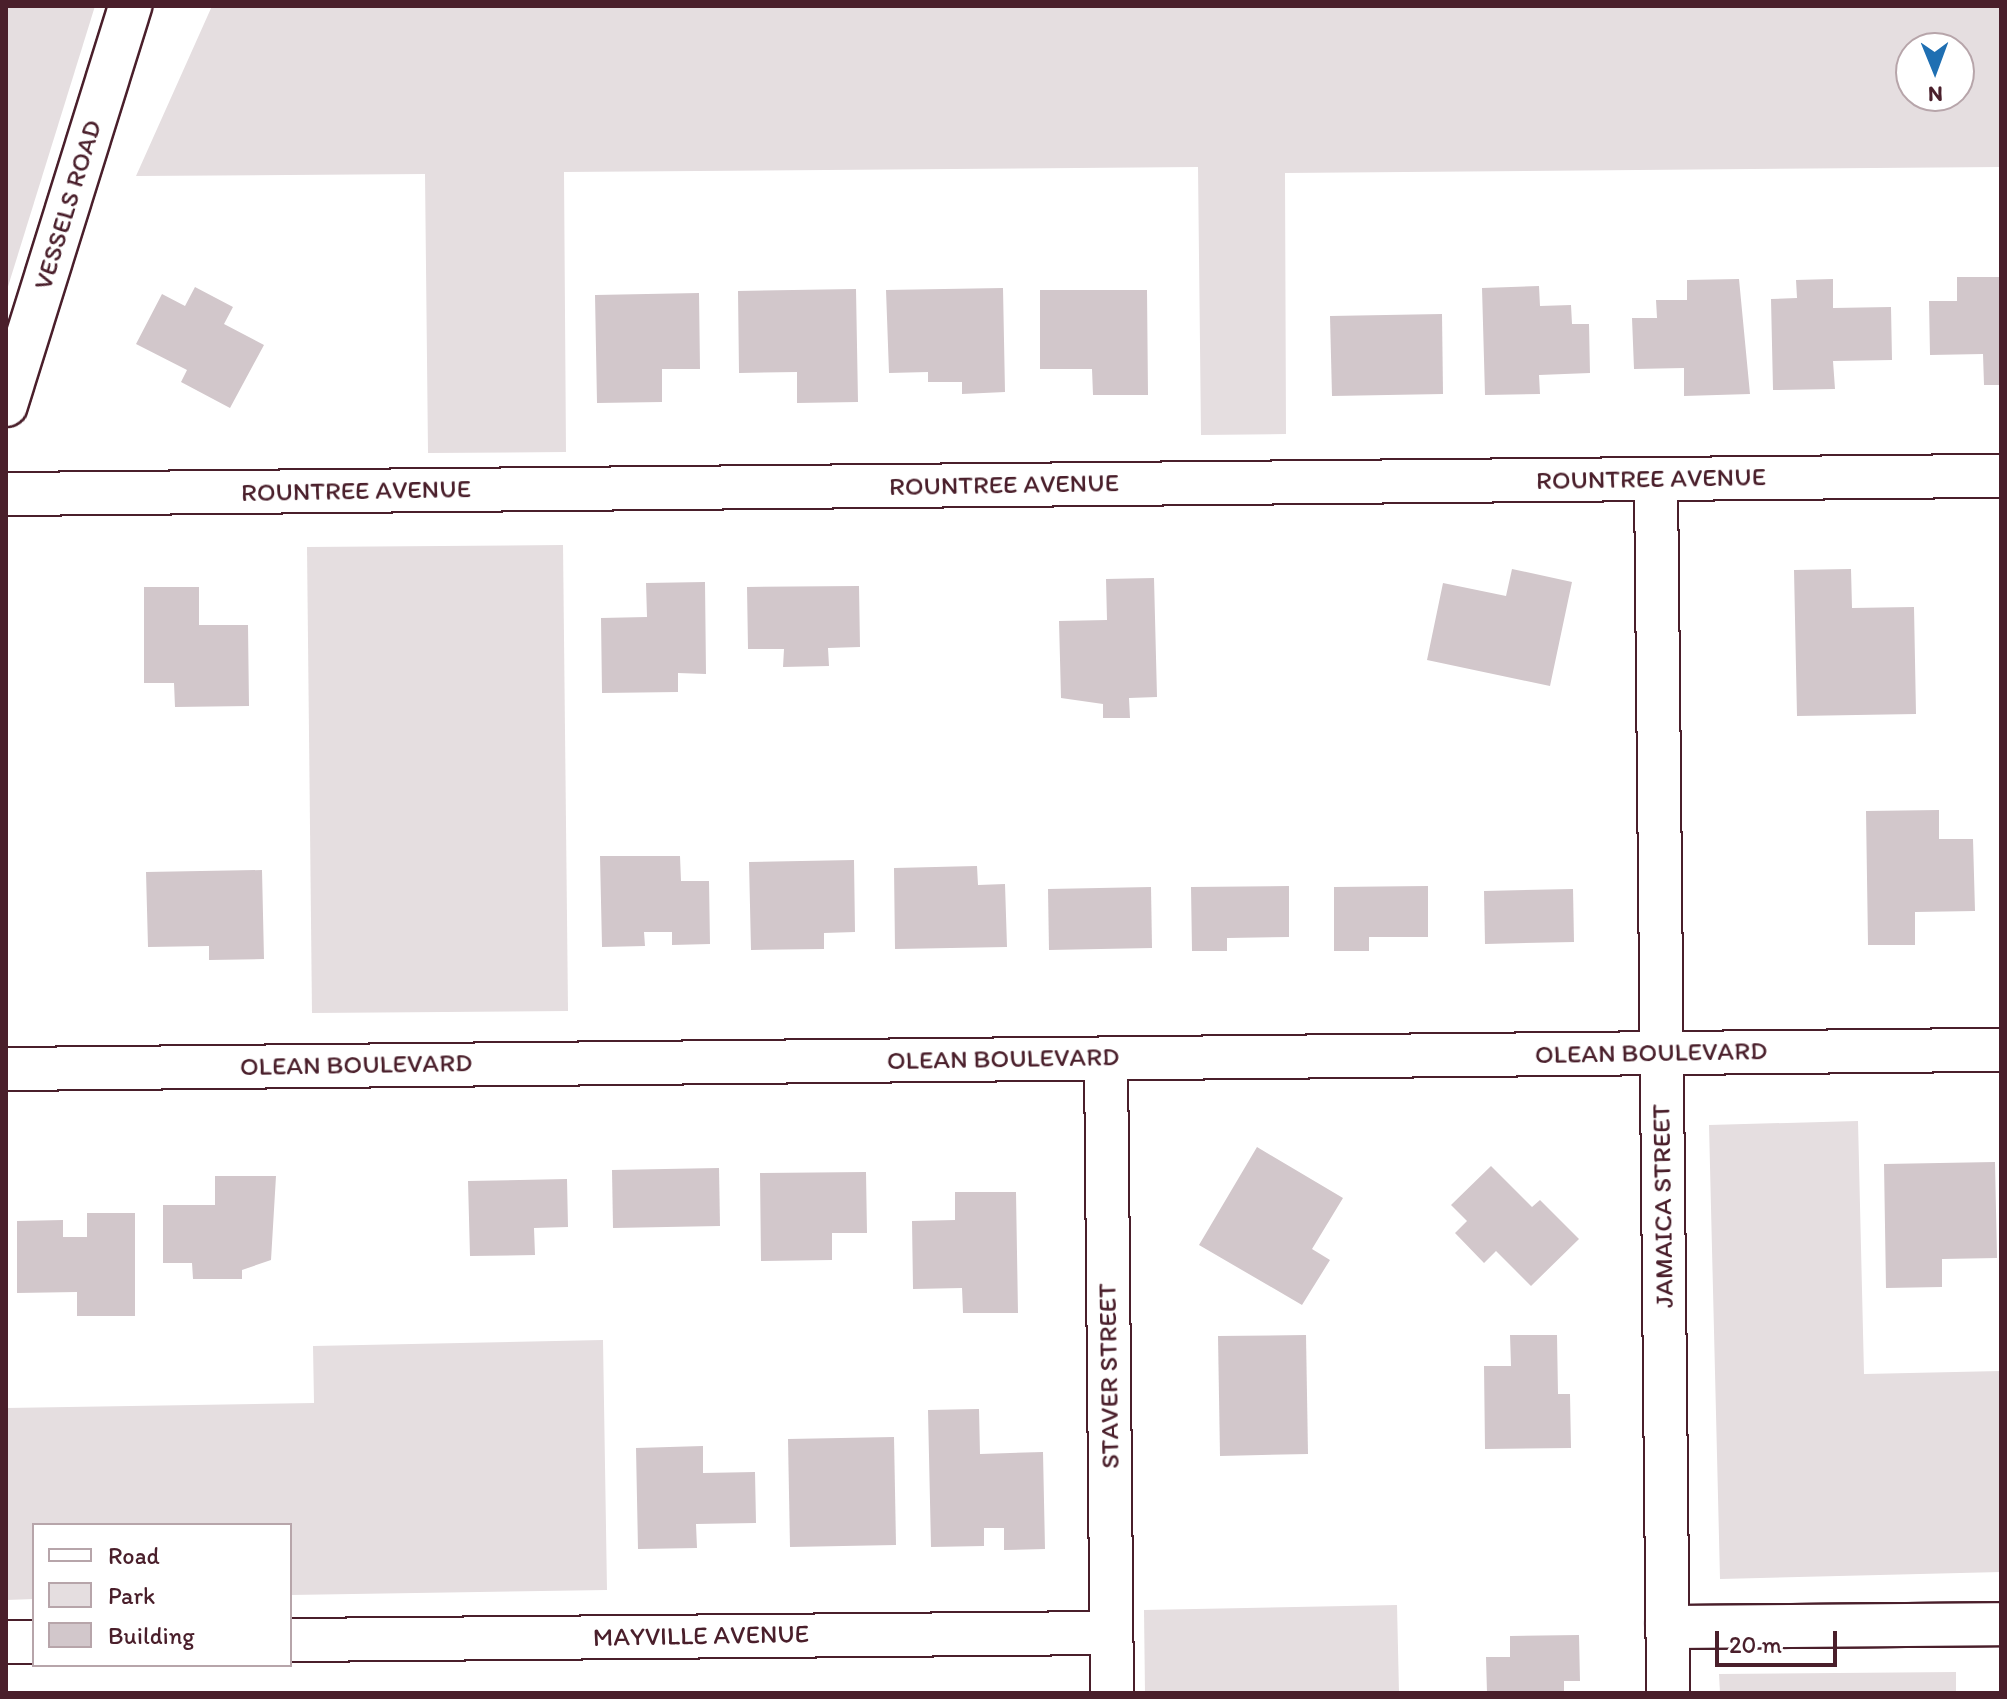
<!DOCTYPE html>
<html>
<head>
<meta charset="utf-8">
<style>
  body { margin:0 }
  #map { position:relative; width:2007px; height:1699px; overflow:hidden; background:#fff; font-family:Itim,sans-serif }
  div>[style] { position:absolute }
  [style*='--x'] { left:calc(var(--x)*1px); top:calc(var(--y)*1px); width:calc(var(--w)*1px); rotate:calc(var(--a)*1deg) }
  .green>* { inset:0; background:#e5dee0 }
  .building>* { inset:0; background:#d2c7cb }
  .roads { filter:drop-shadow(2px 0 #4a1f2b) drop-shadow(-2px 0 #4a1f2b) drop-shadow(0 2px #4a1f2b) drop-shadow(0 -2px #4a1f2b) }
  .minor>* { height:42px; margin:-21px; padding:0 21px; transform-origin:21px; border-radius:21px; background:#fff }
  span { translate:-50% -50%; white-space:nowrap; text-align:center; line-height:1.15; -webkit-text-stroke:8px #fff; paint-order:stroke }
  .street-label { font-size:26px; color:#4a1f2b }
  .frame { position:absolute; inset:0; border:8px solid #4a1f2b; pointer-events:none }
  .legend { position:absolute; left:32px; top:1523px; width:260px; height:144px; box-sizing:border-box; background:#fff; border:2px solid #b7a5aa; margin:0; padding:10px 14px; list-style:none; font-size:24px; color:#4a1f2b }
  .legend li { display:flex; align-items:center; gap:16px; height:40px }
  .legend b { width:40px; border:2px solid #b7a5aa }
  .north { position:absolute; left:1895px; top:32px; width:80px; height:80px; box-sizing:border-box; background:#fff; border:2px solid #b7a5aa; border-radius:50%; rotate:179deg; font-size:22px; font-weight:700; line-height:32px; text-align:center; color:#4a1f2b }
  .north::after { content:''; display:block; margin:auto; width:28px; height:36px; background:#1f6fb2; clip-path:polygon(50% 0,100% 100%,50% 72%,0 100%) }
  .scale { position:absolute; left:1715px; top:1631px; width:122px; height:36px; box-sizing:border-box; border:4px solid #4a1f2b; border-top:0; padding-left:10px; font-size:24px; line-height:28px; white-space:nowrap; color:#4a1f2b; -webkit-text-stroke:6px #fff; paint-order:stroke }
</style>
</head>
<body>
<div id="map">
  <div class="green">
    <i style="clip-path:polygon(6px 6px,95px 6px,6px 293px)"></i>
    <i style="clip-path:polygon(evenodd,212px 6px,2001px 6px,2001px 167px,1285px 173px,1286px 434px,1201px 435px,1198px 167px,564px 172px,566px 452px,428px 453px,425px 174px,136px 176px,212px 6px,1959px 48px,1959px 96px,1911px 96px,1911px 48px,1959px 48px)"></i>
    <i style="clip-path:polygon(563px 545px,568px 1011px,312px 1013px,307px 547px)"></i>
    <i style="clip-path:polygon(1858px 1121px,1864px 1374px,2001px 1371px,2001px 1572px,1720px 1579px,1709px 1125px)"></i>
    <i style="clip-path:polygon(603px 1340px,607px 1590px,290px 1595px,290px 1525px,34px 1525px,34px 1599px,6px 1600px,6px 1408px,314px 1403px,313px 1346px)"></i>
    <i style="clip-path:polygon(1397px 1605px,1399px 1693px,1145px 1693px,1144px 1610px)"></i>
    <i style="clip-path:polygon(1956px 1672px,1956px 1693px,1720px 1693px,1719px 1674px)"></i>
  </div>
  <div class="building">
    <i style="clip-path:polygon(1957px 277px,2001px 277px,2001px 385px,1984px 385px,1983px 354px,1930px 355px,1929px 301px,1957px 301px)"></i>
    <i style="clip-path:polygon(1739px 279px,1750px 394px,1684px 396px,1684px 368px,1634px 369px,1632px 318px,1657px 318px,1656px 300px,1687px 300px,1687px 280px)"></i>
    <i style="clip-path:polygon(1833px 279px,1833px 308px,1891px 307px,1892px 360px,1833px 361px,1835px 389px,1773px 390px,1771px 299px,1797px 298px,1796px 280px)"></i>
    <i style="clip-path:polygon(1539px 286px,1540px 306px,1571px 305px,1572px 324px,1589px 324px,1590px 373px,1539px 375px,1540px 394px,1485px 395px,1482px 288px)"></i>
    <i style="clip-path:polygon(195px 287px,233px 307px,224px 324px,264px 345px,230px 408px,181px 382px,187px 370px,136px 344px,162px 294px,185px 306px)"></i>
    <i style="clip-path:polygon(1003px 288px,1005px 392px,962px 394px,962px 382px,928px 382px,928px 372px,889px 373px,886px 290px)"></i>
    <i style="clip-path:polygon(856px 289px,858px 402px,797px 403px,797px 372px,739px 373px,738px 291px)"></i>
    <i style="clip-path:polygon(1040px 290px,1147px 290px,1148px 395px,1093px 395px,1092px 369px,1040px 369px)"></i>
    <i style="clip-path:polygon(699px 293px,700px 369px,662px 369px,662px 402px,597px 403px,595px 295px)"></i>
    <i style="clip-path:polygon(1442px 314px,1443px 394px,1332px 396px,1330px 316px)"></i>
    <i style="clip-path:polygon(1512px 569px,1572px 582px,1550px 686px,1427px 660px,1443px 583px,1506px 596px)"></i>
    <i style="clip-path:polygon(1851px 569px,1852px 608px,1914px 607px,1916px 714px,1797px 716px,1794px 570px)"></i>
    <i style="clip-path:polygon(1154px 578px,1157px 697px,1129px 698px,1130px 718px,1103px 718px,1103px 704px,1061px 698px,1059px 621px,1107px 620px,1106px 579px)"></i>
    <i style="clip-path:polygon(705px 582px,706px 674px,678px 673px,678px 692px,602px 693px,601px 618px,647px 617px,646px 583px)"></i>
    <i style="clip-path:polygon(859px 586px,860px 647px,828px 648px,829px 666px,783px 667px,784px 649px,748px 649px,747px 587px)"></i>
    <i style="clip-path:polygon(144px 587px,199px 587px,199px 625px,248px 625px,249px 706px,175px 707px,174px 683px,144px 683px)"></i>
    <i style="clip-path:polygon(1939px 810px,1939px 839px,1973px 839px,1975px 911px,1915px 912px,1915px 945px,1868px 945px,1866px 811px)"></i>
    <i style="clip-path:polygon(600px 856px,680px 856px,681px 881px,709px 881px,710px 944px,672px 945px,672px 932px,644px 932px,645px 946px,602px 947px)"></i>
    <i style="clip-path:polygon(854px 860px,855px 932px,824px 933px,824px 949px,751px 950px,749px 862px)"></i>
    <i style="clip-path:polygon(977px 866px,978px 885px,1005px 884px,1007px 947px,895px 949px,894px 868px)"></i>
    <i style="clip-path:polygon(262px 870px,264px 959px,209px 960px,209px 946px,148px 947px,146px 872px)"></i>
    <i style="clip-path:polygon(1289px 886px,1289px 937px,1227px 938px,1227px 951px,1192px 951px,1191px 887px)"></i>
    <i style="clip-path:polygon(1428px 886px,1428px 937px,1369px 937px,1369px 951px,1334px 951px,1334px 887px)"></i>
    <i style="clip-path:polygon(1151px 887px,1152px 948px,1049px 950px,1048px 889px)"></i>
    <i style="clip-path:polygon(1573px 889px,1574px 942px,1485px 944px,1484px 891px)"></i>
    <i style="clip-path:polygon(1257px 1147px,1343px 1198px,1312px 1249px,1330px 1260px,1302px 1305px,1199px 1245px)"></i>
    <i style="clip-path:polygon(1995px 1162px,1997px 1258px,1942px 1259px,1942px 1287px,1886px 1288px,1884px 1164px)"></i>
    <i style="clip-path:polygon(1491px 1166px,1532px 1207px,1540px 1200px,1579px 1239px,1531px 1286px,1496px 1251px,1484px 1263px,1455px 1233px,1467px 1221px,1451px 1205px)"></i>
    <i style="clip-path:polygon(719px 1168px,720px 1226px,613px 1228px,612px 1170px)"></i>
    <i style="clip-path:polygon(866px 1172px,867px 1233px,832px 1233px,832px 1260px,761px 1261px,760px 1173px)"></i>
    <i style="clip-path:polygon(215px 1176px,276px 1176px,271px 1260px,242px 1270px,242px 1279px,193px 1279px,192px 1263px,163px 1263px,163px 1205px,215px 1205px)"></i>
    <i style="clip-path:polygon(567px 1179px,568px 1227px,534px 1228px,535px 1255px,470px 1256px,468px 1181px)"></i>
    <i style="clip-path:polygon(955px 1192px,1016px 1192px,1018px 1313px,963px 1313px,962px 1288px,913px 1289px,912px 1221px,955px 1220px)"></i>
    <i style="clip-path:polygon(87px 1213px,135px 1213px,135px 1316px,77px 1316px,77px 1292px,17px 1293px,17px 1221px,63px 1220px,63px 1237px,87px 1237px)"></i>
    <i style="clip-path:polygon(1306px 1335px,1308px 1454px,1220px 1456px,1218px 1336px)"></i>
    <i style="clip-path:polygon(1510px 1335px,1557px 1335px,1558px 1394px,1570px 1394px,1571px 1448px,1485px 1449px,1484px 1366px,1511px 1366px)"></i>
    <i style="clip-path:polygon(979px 1409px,980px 1454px,1043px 1452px,1045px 1549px,1004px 1550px,1004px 1528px,984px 1528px,984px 1546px,931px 1547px,928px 1410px)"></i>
    <i style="clip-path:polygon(894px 1437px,896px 1545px,790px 1547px,788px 1439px)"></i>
    <i style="clip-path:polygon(703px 1446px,703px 1473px,755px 1472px,756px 1523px,696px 1524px,697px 1548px,638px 1549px,636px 1448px)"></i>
    <i style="clip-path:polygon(1579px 1635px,1580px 1681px,1564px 1681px,1564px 1693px,1487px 1693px,1486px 1657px,1510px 1657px,1510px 1636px)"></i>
  </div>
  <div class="roads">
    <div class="minor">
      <i style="--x:6;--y:405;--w:418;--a:-72.7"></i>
      <i style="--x:1656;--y:479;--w:1214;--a:89.43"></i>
      <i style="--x:6;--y:494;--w:1995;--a:-0.52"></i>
      <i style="--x:1106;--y:1058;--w:635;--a:89.46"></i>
      <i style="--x:6;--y:1069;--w:1995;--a:-0.55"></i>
      <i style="--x:1667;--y:1627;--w:334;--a:-0.5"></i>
      <i style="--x:290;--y:1640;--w:821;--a:-0.49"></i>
      <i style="--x:6;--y:1642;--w:28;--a:0"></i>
    </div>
  </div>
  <div class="street-label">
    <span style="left:68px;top:205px;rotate:-73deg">VESSELS ROAD</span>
    <span style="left:1651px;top:479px;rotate:-1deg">ROUNTREE AVENUE</span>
    <span style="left:1004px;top:485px;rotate:-1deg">ROUNTREE AVENUE</span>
    <span style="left:356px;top:491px;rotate:-1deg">ROUNTREE AVENUE</span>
    <span style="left:1651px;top:1053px;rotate:-1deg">OLEAN BOULEVARD</span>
    <span style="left:1003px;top:1059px;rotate:-1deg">OLEAN BOULEVARD</span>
    <span style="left:356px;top:1065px;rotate:-1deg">OLEAN BOULEVARD</span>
    <span style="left:1663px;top:1206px;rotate:-91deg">JAMAICA STREET</span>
    <span style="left:1109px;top:1376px;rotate:-91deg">STAVER STREET</span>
    <span style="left:701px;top:1636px;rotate:-1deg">MAYVILLE AVENUE</span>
  </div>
  <div class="frame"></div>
  <ul class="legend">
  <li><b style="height:10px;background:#fff"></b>Road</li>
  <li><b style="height:22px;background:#e5dee0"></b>Park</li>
  <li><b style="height:22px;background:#d2c7cb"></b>Building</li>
  </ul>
  <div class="north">N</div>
  <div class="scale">20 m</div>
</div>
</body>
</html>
